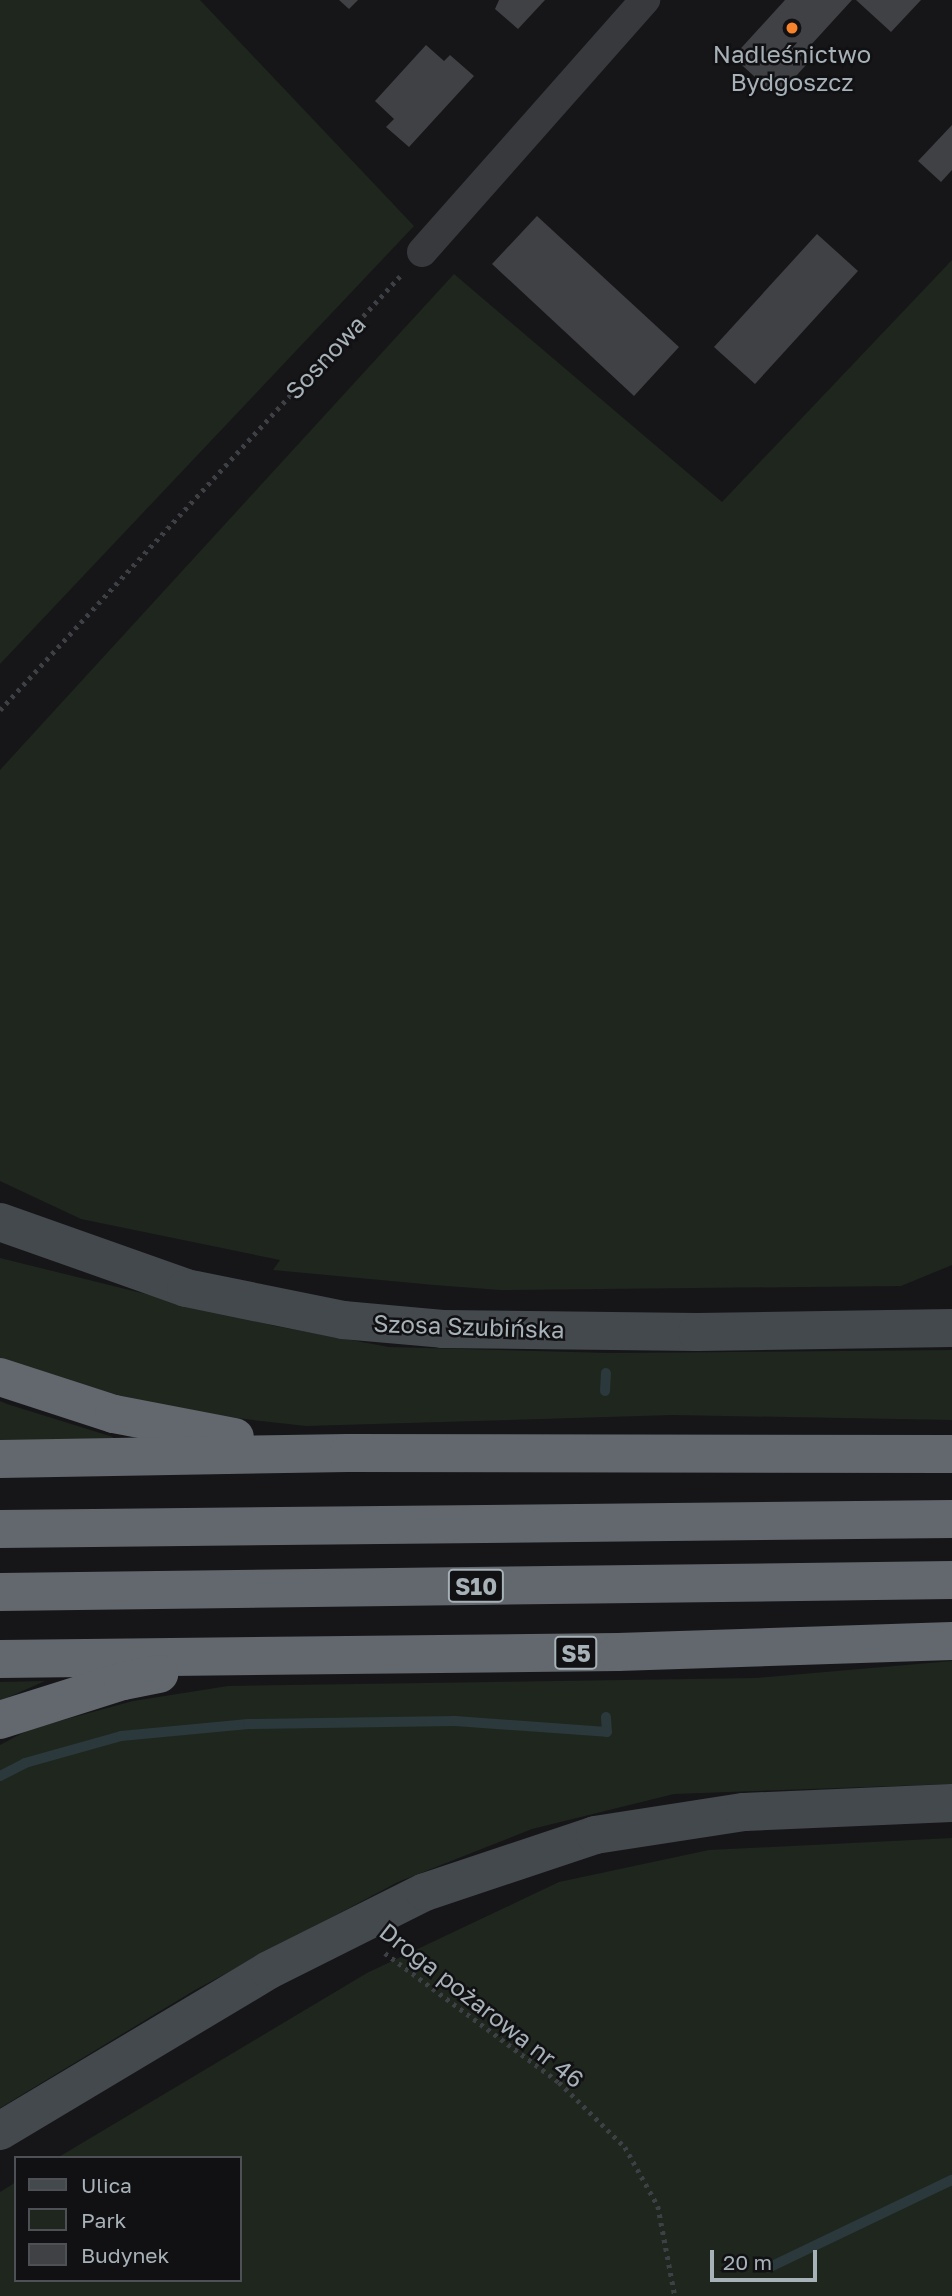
<!DOCTYPE html>
<html>
<head>
<meta charset="utf-8">
<style>
  body { margin:0 }
  #map { position:relative; width:952px; height:2296px; overflow:hidden; background:#161618; font-family:"Golos Text",sans-serif }
  div>[style] { position:absolute }
  [style*='--x'] { left:calc(var(--x)*1px); top:calc(var(--y)*1px); width:calc(var(--w)*1px); rotate:calc(var(--a)*1deg) }
  .green>* { inset:0; background:#1e261e }
  .stream>* { height:10px; margin:-5px; padding:0 5px; transform-origin:5px; border-radius:5px; background:#2b393c }
  .building>* { inset:0; background:#404145 }
  .path>* { height:4.5px; margin-top:-2.25px; transform-origin:0; background:repeating-linear-gradient(90deg,#3d4044 0 3.5px,transparent 0 8.5px) }
  .street>* { height:30px; margin:-15px; padding:0 15px; transform-origin:15px; border-radius:15px; background:#37393d }
  .secondary>* { height:38px; margin:-19px; padding:0 19px; transform-origin:19px; border-radius:19px; background:#44494d }
  .highway>* { height:38px; margin:-19px; padding:0 19px; transform-origin:19px; border-radius:19px; background:#62686e }
  .dots>* { width:19px; height:19px; translate:-50% -50%; box-sizing:border-box; border:4px solid #111113; border-radius:50% }
  span { translate:-50% -50%; white-space:nowrap; text-align:center; line-height:1.15; -webkit-text-stroke:5px #111113; paint-order:stroke }
  .shield-label span { padding:2px 5px; background:#111113; border:2px solid; border-radius:5px; -webkit-text-stroke-width:0 }
  .shield-label { font-size:23px; color:#a7b1b8; font-weight:700 }
  .poi-label { font-size:24px; color:#a7b1b8 }
  .street-label { font-size:24px; color:#a7b1b8 }
  .legend { position:absolute; left:14px; top:2156px; width:228px; height:126px; box-sizing:border-box; background:#111113; border:2px solid #4d5155; margin:0; padding:9px 12px; list-style:none; font-size:21px; color:#a7b1b8 }
  .legend li { display:flex; align-items:center; gap:14px; height:35px }
  .legend b { width:35px; border:2px solid #4d5155 }
  .scale { position:absolute; left:710px; top:2250px; width:107px; height:32px; box-sizing:border-box; border:4px solid #a7b1b8; border-top:0; padding-left:9px; font-size:21px; line-height:24px; white-space:nowrap; color:#a7b1b8; -webkit-text-stroke:5px #111113; paint-order:stroke }
</style>
</head>
<body>
<div id="map">
  <div class="green">
    <i style="clip-path:polygon(0 0,200px 0,414px 226px,0 664px)"></i>
    <i style="clip-path:polygon(952px 260px,952px 1265px,901px 1286px,500px 1290px,434px 1285px,273px 1270px,280px 1260px,81px 1219px,0 1181px,0 770px,454px 274px,722px 502px)"></i>
    <i style="clip-path:polygon(0 1258px,275px 1326px,389px 1347px,610px 1353px,952px 1350px,952px 1420px,673px 1415px,306px 1426px,173px 1411px,0 1361px)"></i>
    <i style="clip-path:polygon(0 1401px,7px 1404px,113px 1437px,108px 1446px,0 1446px)"></i>
    <i style="clip-path:polygon(952px 1661px,952px 1784px,674px 1794px,532px 1829px,398px 1882px,195px 1990px,0 2108px,0 1745px,30px 1729px,133px 1701px,228px 1686px,756px 1678px)"></i>
    <i style="clip-path:polygon(45px 1681px,0 1701px,0 1682px)"></i>
    <i style="clip-path:polygon(952px 1838px,952px 2296px,0 2296px,0 2192px,16px 2182px,16px 2280px,240px 2280px,240px 2158px,57px 2158px,367px 1973px,559px 1882px,709px 1850px)"></i>
  </div>
  <div class="stream">
    <i style="--x:605;--y:1391;--w:18;--a:-87"></i>
    <i style="--x:0;--y:1776;--w:28;--a:-27"></i>
    <i style="--x:25;--y:1763;--w:100;--a:-15.7"></i>
    <i style="--x:121;--y:1736;--w:128;--a:-5.4"></i>
    <i style="--x:248;--y:1724;--w:207;--a:-0.8"></i>
    <i style="--x:455;--y:1721;--w:152;--a:4.1"></i>
    <i style="--x:607;--y:1732;--w:15;--a:-94"></i>
    <i style="--x:768;--y:2268;--w:204;--a:-25.6"></i>
  </div>
  <div class="building">
    <i style="clip-path:polygon(339px 0,358px 0,349px 9px)"></i>
    <i style="clip-path:polygon(499px 0,545px 0,518px 29px,495px 9px)"></i>
    <i style="clip-path:polygon(785px 0,852px 0,799px 58px,806px 65px,777px 97px,733px 57px)"></i>
    <i style="clip-path:polygon(856px 0,921px 0,891px 32px)"></i>
    <i style="clip-path:polygon(426px 45px,444px 61px,450px 55px,474px 76px,409px 147px,386px 127px,394px 119px,375px 101px)"></i>
    <i style="clip-path:polygon(952px 125px,952px 170px,941px 182px,918px 161px)"></i>
    <i style="clip-path:polygon(537px 216px,679px 347px,634px 396px,492px 264px)"></i>
    <i style="clip-path:polygon(817px 234px,858px 271px,755px 384px,714px 347px)"></i>
  </div>
  <div class="path">
    <i style="--x:0;--y:710;--w:590;--a:-47.33"></i>
    <i style="--x:385;--y:1953;--w:217;--a:36.6"></i>
    <i style="--x:559;--y:2082;--w:93;--a:44.6"></i>
    <i style="--x:625;--y:2147;--w:68;--a:60.8"></i>
    <i style="--x:658;--y:2206;--w:92;--a:79.3"></i>
  </div>
  <div class="street">
    <i style="--x:422;--y:252;--w:337;--a:-48.5"></i>
  </div>
  <div class="secondary">
    <i style="--x:0;--y:1222;--w:197;--a:19.5"></i>
    <i style="--x:186;--y:1288;--w:160;--a:11.5"></i>
    <i style="--x:343;--y:1320;--w:100;--a:5.1"></i>
    <i style="--x:443;--y:1329;--w:254;--a:0.7"></i>
    <i style="--x:697;--y:1332;--w:255;--a:-0.9"></i>
    <i style="--x:0;--y:2131;--w:313;--a:-30.9"></i>
    <i style="--x:269;--y:1970;--w:174;--a:-26.6"></i>
    <i style="--x:425;--y:1892;--w:179;--a:-18.5"></i>
    <i style="--x:595;--y:1835;--w:151;--a:-8.8"></i>
    <i style="--x:744;--y:1812;--w:208;--a:-2.5"></i>
  </div>
  <div class="highway">
    <i style="--x:0;--y:1377;--w:120;--a:18"></i>
    <i style="--x:114;--y:1414;--w:123;--a:10.8"></i>
    <i style="--x:0;--y:1459;--w:348;--a:-1"></i>
    <i style="--x:348;--y:1453;--w:604;--a:0.09"></i>
    <i style="--x:0;--y:1529;--w:952;--a:-0.6"></i>
    <i style="--x:0;--y:1592;--w:952;--a:-0.72"></i>
    <i style="--x:0;--y:1659;--w:618;--a:-0.65"></i>
    <i style="--x:618;--y:1652;--w:334;--a:-1.9"></i>
    <i style="--x:0;--y:1720;--w:129;--a:-17.6"></i>
    <i style="--x:123;--y:1681;--w:37;--a:-11"></i>
  </div>
  <div class="dots">
    <i style="left:792px;top:28px;background:#f8832d"></i>
  </div>
  <div class="shield-label">
    <span style="left:476px;top:1586px">S10</span>
    <span style="left:576px;top:1653px">S5</span>
  </div>
  <div class="poi-label">
    <span style="left:792px;top:68px">Nadleśnictwo<br>Bydgoszcz</span>
  </div>
  <div class="street-label">
    <span style="left:325px;top:357px;rotate:-47deg">Sosnowa</span>
    <span style="left:469px;top:1326px;rotate:2deg">Szosa Szubińska</span>
    <span style="left:482px;top:2005px;rotate:38deg">Droga pożarowa nr 46</span>
  </div>
  <ul class="legend">
  <li><b style="height:9px;background:#44494d"></b>Ulica</li>
  <li><b style="height:19px;background:#1e261e"></b>Park</li>
  <li><b style="height:19px;background:#404145"></b>Budynek</li>
  </ul>
  <div class="scale">20 m</div>
</div>
</body>
</html>
